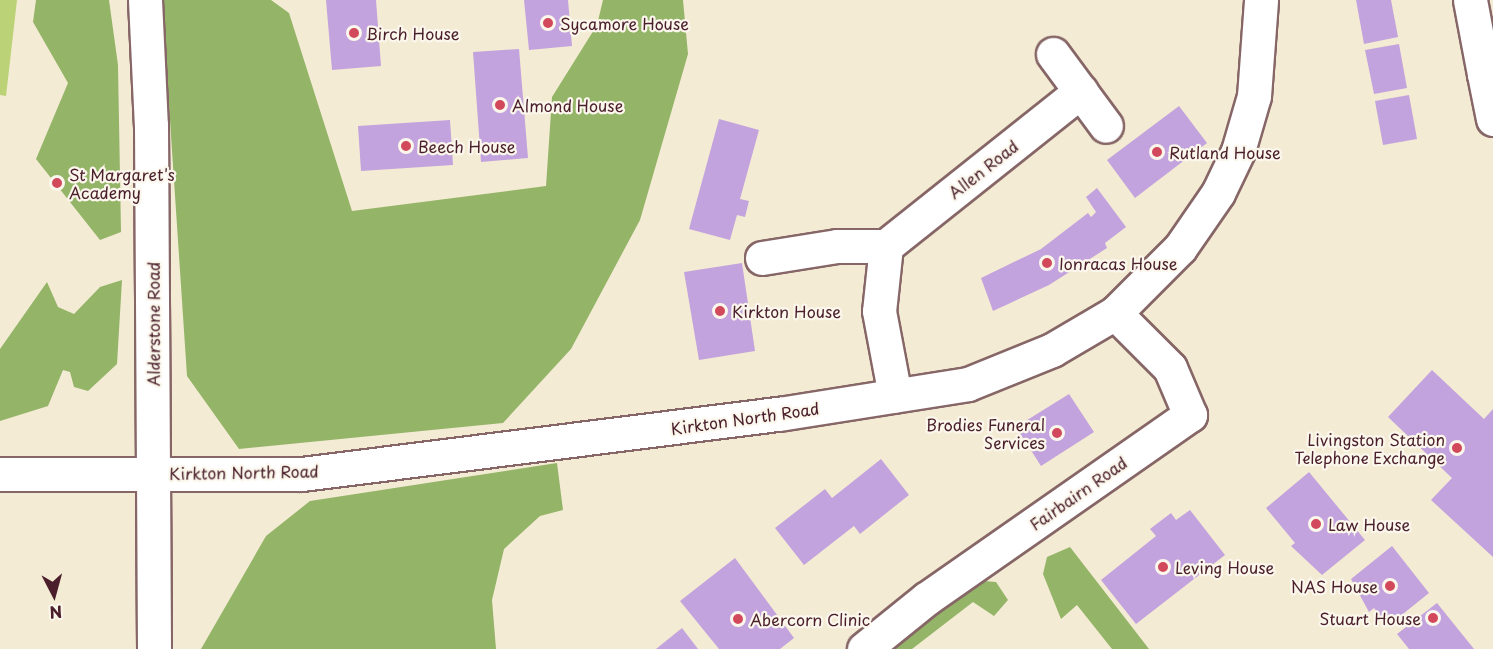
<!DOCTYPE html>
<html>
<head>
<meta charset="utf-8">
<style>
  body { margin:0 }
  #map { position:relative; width:1493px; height:649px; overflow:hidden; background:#f4ebd4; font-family:"Playpen Sans",sans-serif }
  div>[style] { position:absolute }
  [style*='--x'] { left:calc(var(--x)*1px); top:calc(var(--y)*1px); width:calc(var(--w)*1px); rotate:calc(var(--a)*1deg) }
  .green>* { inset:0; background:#bbd277 }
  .forest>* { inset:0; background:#94b468 }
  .building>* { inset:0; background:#c3a3dd }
  .roads { filter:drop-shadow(2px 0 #866666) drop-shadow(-2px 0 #866666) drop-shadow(0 2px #866666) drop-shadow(0 -2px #866666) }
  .minor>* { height:33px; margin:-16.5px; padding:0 16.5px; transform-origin:16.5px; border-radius:16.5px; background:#fff }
  .major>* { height:33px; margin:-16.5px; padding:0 16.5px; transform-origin:16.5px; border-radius:16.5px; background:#fff }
  .dots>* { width:16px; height:16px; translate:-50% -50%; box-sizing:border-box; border:3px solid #fbf7ec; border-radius:50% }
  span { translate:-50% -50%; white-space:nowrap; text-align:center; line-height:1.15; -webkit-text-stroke:4.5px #fbf7ec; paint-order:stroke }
  .poi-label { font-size:16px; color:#4a1f2b }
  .left { translate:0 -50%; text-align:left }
  .right { translate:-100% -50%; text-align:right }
  .street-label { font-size:16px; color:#4a1f2b }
  .north { position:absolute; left:24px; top:565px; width:60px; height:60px; -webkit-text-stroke:4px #fbf7ec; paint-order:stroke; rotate:174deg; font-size:16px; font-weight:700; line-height:24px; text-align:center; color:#4a1f2b }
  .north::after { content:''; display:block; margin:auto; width:21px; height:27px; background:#4a1f2b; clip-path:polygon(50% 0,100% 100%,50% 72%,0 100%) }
</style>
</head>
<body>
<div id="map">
  <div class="green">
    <i style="clip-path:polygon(0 0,17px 0,6px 96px,0 95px)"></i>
  </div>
  <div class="forest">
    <i style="clip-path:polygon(36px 0,109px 0,118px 65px,121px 232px,100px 240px,36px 159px,68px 83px,33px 22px)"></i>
    <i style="clip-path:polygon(162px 0,271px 0,289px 13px,352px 211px,546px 186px,552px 97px,597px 25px,603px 0,683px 0,688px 54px,640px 220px,571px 349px,503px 423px,239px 449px,187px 376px)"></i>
    <i style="clip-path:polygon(122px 280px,117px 364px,88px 391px,74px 387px,70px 372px,63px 370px,48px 406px,0 421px,0 349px,47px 282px,58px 307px,74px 314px,100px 287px)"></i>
    <i style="clip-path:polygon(557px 463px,563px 510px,540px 516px,504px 549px,492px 600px,496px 649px,201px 649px,266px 536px,310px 501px)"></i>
    <i style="clip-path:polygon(1070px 547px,1149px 649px,1112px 649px,1077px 605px,1061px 619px,1043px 574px,1047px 557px)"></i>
    <i style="clip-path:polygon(972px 580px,996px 582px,1008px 600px,994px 616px,973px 602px,912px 649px,889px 649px)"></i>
  </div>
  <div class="building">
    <i style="clip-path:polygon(326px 0,376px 0,381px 66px,332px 70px)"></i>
    <i style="clip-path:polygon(524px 0,568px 0,572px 46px,529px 50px)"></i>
    <i style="clip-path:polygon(1356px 0,1391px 0,1398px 37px,1364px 44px)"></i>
    <i style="clip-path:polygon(1399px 44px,1407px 88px,1374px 94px,1365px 50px)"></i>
    <i style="clip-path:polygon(519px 49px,528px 158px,481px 162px,473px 52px)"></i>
    <i style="clip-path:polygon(1409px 95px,1417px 139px,1383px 145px,1375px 101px)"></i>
    <i style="clip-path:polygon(1179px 106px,1207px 143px,1135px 198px,1107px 160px)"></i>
    <i style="clip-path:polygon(719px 119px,759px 130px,740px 199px,749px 201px,745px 217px,737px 215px,730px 240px,689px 229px)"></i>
    <i style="clip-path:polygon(450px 120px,453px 165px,361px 171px,358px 126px)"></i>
    <i style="clip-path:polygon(1097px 188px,1126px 227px,1105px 243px,1107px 248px,1049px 285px,993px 311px,981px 278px,1041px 249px,1088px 213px,1091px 217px,1096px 212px,1086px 197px)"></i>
    <i style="clip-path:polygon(742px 263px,755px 351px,699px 360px,684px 272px)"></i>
    <i style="clip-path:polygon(1432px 370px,1484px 419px,1493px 409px,1493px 557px,1431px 500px,1452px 478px,1388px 417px)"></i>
    <i style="clip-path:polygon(1069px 394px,1094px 432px,1041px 466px,1016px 427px)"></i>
    <i style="clip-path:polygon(881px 459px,909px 495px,860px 534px,854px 526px,804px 565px,775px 528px,825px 489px,832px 498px)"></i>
    <i style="clip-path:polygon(1309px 472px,1365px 540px,1322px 575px,1291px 546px,1295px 543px,1266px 508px)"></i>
    <i style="clip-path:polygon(1190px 510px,1225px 555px,1136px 624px,1101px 580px,1156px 536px,1150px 529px,1171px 513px,1176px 520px)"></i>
    <i style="clip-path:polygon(1392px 546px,1429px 593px,1388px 626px,1374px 608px,1369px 612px,1351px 579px)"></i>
    <i style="clip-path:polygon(735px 558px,794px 638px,780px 649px,719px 649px,680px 601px)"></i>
    <i style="clip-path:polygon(1437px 603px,1474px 649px,1409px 649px,1397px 634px)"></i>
    <i style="clip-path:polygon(682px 628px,698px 649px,656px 649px)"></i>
  </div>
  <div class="roads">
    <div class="minor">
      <i style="--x:145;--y:0;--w:125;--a:87.3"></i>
      <i style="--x:151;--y:125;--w:524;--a:89.67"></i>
      <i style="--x:1470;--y:0;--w:75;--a:79.3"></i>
      <i style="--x:1484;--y:74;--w:9;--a:-13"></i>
      <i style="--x:1053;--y:54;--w:89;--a:53.6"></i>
      <i style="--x:1484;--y:74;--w:46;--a:78.7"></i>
      <i style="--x:886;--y:246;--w:65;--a:96.1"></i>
      <i style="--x:879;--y:311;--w:86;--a:79.3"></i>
      <i style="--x:762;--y:258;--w:76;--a:-9.1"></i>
      <i style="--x:837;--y:246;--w:49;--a:0"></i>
      <i style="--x:886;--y:246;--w:249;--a:-38.5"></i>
      <i style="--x:864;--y:649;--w:80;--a:-38.9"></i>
      <i style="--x:926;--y:599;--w:322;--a:-34.9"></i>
      <i style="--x:1190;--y:415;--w:51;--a:-113.1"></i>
      <i style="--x:1170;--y:368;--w:78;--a:-135"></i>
    </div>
    <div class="major">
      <i style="--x:0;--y:474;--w:302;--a:0"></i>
      <i style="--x:302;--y:474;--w:481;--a:-7.2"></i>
      <i style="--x:779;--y:414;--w:191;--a:-9"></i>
      <i style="--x:968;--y:384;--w:91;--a:-22"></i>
      <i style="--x:1052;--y:350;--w:73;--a:-30.4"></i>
      <i style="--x:1115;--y:313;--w:92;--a:-45"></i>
      <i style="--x:1180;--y:248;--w:67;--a:-55.4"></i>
      <i style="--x:1218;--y:193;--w:47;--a:-64.5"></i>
      <i style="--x:1238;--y:151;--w:57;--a:-73.8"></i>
      <i style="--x:1254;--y:96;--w:96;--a:-85.8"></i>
    </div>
  </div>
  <div class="dots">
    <i style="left:548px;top:23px;background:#d1495b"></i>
    <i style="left:354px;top:33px;background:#d1495b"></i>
    <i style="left:500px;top:105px;background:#d1495b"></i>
    <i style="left:406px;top:146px;background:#d1495b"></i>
    <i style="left:1157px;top:152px;background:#d1495b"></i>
    <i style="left:57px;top:183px;background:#d1495b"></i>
    <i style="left:1047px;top:263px;background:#d1495b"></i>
    <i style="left:720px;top:311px;background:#d1495b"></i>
    <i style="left:1057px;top:433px;background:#d1495b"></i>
    <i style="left:1457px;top:448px;background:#d1495b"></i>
    <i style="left:1316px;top:524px;background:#d1495b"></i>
    <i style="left:1163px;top:567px;background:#d1495b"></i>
    <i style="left:1390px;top:586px;background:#d1495b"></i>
    <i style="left:1433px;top:618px;background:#d1495b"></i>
    <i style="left:738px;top:619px;background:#d1495b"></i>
  </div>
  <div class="poi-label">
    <span class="left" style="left:560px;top:23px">Sycamore House</span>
    <span class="left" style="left:366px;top:33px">Birch House</span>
    <span class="left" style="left:512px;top:105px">Almond House</span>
    <span class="left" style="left:418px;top:146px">Beech House</span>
    <span class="left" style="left:1169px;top:152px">Rutland House</span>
    <span class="left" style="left:69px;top:183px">St Margaret's<br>Academy</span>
    <span class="left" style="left:1059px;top:263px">Ionracas House</span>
    <span class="left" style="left:732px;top:311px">Kirkton House</span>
    <span class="right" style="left:1045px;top:433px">Brodies Funeral<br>Services</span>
    <span class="right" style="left:1445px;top:448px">Livingston Station<br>Telephone Exchange</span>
    <span class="left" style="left:1328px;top:524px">Law House</span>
    <span class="left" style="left:1175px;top:567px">Leving House</span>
    <span class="right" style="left:1378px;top:586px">NAS House</span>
    <span class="right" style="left:1421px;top:618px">Stuart House</span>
    <span class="left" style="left:750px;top:619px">Abercorn Clinic</span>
  </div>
  <div class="street-label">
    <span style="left:983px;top:169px;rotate:-38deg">Allen Road</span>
    <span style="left:153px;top:324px;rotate:-90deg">Alderstone Road</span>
    <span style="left:745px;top:418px;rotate:-8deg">Kirkton North Road</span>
    <span style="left:244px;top:472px;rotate:-1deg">Kirkton North Road</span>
    <span style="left:1078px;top:493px;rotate:-35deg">Fairbairn Road</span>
  </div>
  <div class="north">N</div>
</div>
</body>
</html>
